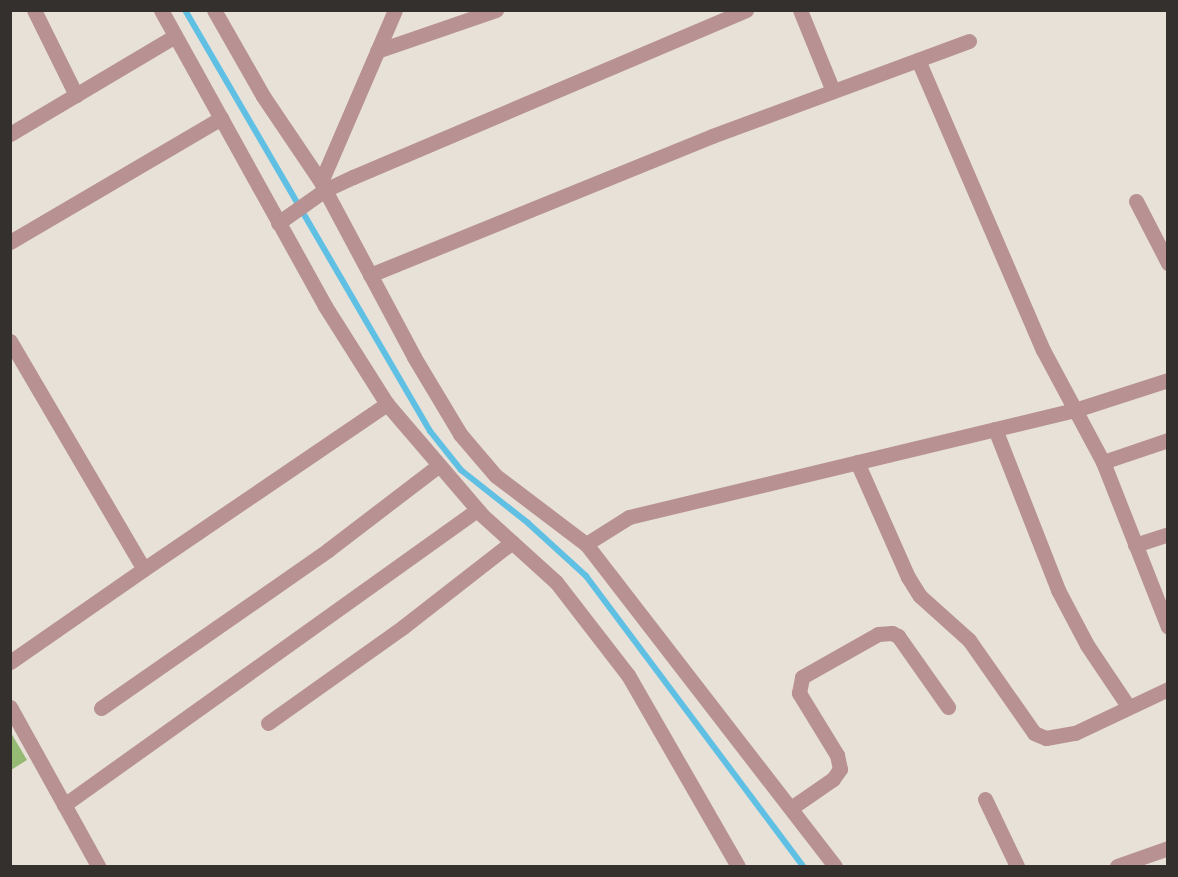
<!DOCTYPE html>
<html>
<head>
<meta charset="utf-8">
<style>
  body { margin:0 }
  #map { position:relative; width:1178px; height:877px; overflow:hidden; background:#e7e1d8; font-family:Overpass,sans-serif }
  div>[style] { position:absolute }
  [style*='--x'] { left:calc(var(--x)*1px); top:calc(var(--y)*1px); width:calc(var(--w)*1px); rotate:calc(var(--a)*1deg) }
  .forest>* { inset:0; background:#95ba73 }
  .stream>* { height:6px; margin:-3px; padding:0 3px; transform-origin:3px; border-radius:3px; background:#5fc0e4 }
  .minor>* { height:15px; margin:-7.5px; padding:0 7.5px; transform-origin:7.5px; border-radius:7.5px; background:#b89193 }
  span { translate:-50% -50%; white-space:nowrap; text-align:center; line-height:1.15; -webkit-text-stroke:4.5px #e7e1d8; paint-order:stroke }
  .frame { position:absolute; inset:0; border:12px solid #33302d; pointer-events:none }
</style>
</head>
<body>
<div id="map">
  <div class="forest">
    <i style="clip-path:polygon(11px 733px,27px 760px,11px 770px,10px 770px)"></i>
  </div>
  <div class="stream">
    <i style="--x:185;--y:10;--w:487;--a:59.8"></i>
    <i style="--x:430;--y:431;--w:50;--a:51.5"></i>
    <i style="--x:461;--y:470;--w:85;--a:38.3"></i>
    <i style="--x:528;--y:523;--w:79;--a:42.4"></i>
    <i style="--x:586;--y:576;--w:362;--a:53.2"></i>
  </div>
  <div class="minor">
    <i style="--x:34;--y:10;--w:95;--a:63.7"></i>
    <i style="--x:161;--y:10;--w:338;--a:61"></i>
    <i style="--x:325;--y:306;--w:116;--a:57.7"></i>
    <i style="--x:387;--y:404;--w:146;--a:49.4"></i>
    <i style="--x:482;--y:515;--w:100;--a:42.2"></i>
    <i style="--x:556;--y:582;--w:118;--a:52.3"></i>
    <i style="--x:628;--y:675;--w:220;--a:60.1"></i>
    <i style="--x:214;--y:10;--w:99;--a:60.3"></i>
    <i style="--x:263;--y:96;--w:104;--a:56"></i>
    <i style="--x:395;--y:10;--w:187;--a:113.3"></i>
    <i style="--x:321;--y:182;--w:9;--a:63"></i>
    <i style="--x:325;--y:190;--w:189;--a:61.9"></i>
    <i style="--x:414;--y:357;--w:90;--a:59.1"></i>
    <i style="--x:460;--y:434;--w:55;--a:49.4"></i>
    <i style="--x:496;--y:476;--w:113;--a:37.1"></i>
    <i style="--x:586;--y:544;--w:407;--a:52.3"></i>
    <i style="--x:800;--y:10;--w:87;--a:67.8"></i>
    <i style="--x:377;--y:51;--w:126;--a:-19"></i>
    <i style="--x:918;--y:60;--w:316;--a:66.7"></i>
    <i style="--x:1043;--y:350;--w:127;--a:61.8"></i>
    <i style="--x:1103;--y:462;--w:177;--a:68.5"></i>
    <i style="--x:10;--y:134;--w:192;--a:-30.7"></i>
    <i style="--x:1136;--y:201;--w:70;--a:62.7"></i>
    <i style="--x:278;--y:223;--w:57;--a:-35.1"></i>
    <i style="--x:325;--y:190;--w:31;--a:-25"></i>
    <i style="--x:353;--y:177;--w:427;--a:-23"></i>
    <i style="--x:10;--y:242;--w:245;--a:-30.4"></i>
    <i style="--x:370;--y:275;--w:369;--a:-22.1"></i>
    <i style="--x:712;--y:136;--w:274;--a:-20.3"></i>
    <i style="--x:10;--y:341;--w:264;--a:59.6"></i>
    <i style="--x:144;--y:569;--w:163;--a:145.2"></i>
    <i style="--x:995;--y:429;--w:173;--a:68.6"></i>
    <i style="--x:1058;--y:590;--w:62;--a:62.2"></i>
    <i style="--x:1087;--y:645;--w:73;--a:56.1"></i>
    <i style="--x:857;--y:462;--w:126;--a:66.1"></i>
    <i style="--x:908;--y:577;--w:22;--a:58"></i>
    <i style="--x:920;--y:596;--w:66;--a:41.9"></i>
    <i style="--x:969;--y:640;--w:113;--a:55"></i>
    <i style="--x:1034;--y:733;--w:13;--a:23"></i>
    <i style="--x:1046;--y:738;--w:29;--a:-10"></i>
    <i style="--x:1075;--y:733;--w:103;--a:-25.3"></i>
    <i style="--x:1103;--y:462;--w:69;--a:-18.7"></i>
    <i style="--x:586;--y:544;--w:51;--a:-32.1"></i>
    <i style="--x:629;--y:517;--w:462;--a:-13.5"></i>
    <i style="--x:1078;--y:409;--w:95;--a:-17.9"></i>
    <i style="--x:1135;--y:545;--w:35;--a:-18"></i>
    <i style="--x:144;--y:569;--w:294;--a:-34.2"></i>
    <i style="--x:10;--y:707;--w:182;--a:61"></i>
    <i style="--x:101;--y:708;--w:277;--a:-34.8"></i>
    <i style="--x:328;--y:550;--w:138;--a:-37.4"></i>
    <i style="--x:268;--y:723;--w:166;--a:-35.4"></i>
    <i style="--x:403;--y:627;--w:138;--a:-37.9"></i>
    <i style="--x:985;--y:799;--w:74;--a:64.5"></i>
    <i style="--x:64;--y:805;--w:508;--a:-35.54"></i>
    <i style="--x:791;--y:808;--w:51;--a:-34.6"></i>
    <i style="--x:833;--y:779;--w:12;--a:-55"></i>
    <i style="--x:840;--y:769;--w:14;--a:-102"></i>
    <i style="--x:837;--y:755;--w:73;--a:-121.5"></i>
    <i style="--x:799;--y:693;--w:16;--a:-79"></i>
    <i style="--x:802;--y:677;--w:87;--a:-29.5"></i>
    <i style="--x:878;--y:634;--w:14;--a:-4"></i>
    <i style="--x:892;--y:633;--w:7;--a:27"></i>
    <i style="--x:898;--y:636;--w:87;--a:54.8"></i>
    <i style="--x:1117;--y:866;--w:54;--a:-19.4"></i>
  </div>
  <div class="frame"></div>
</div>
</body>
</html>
